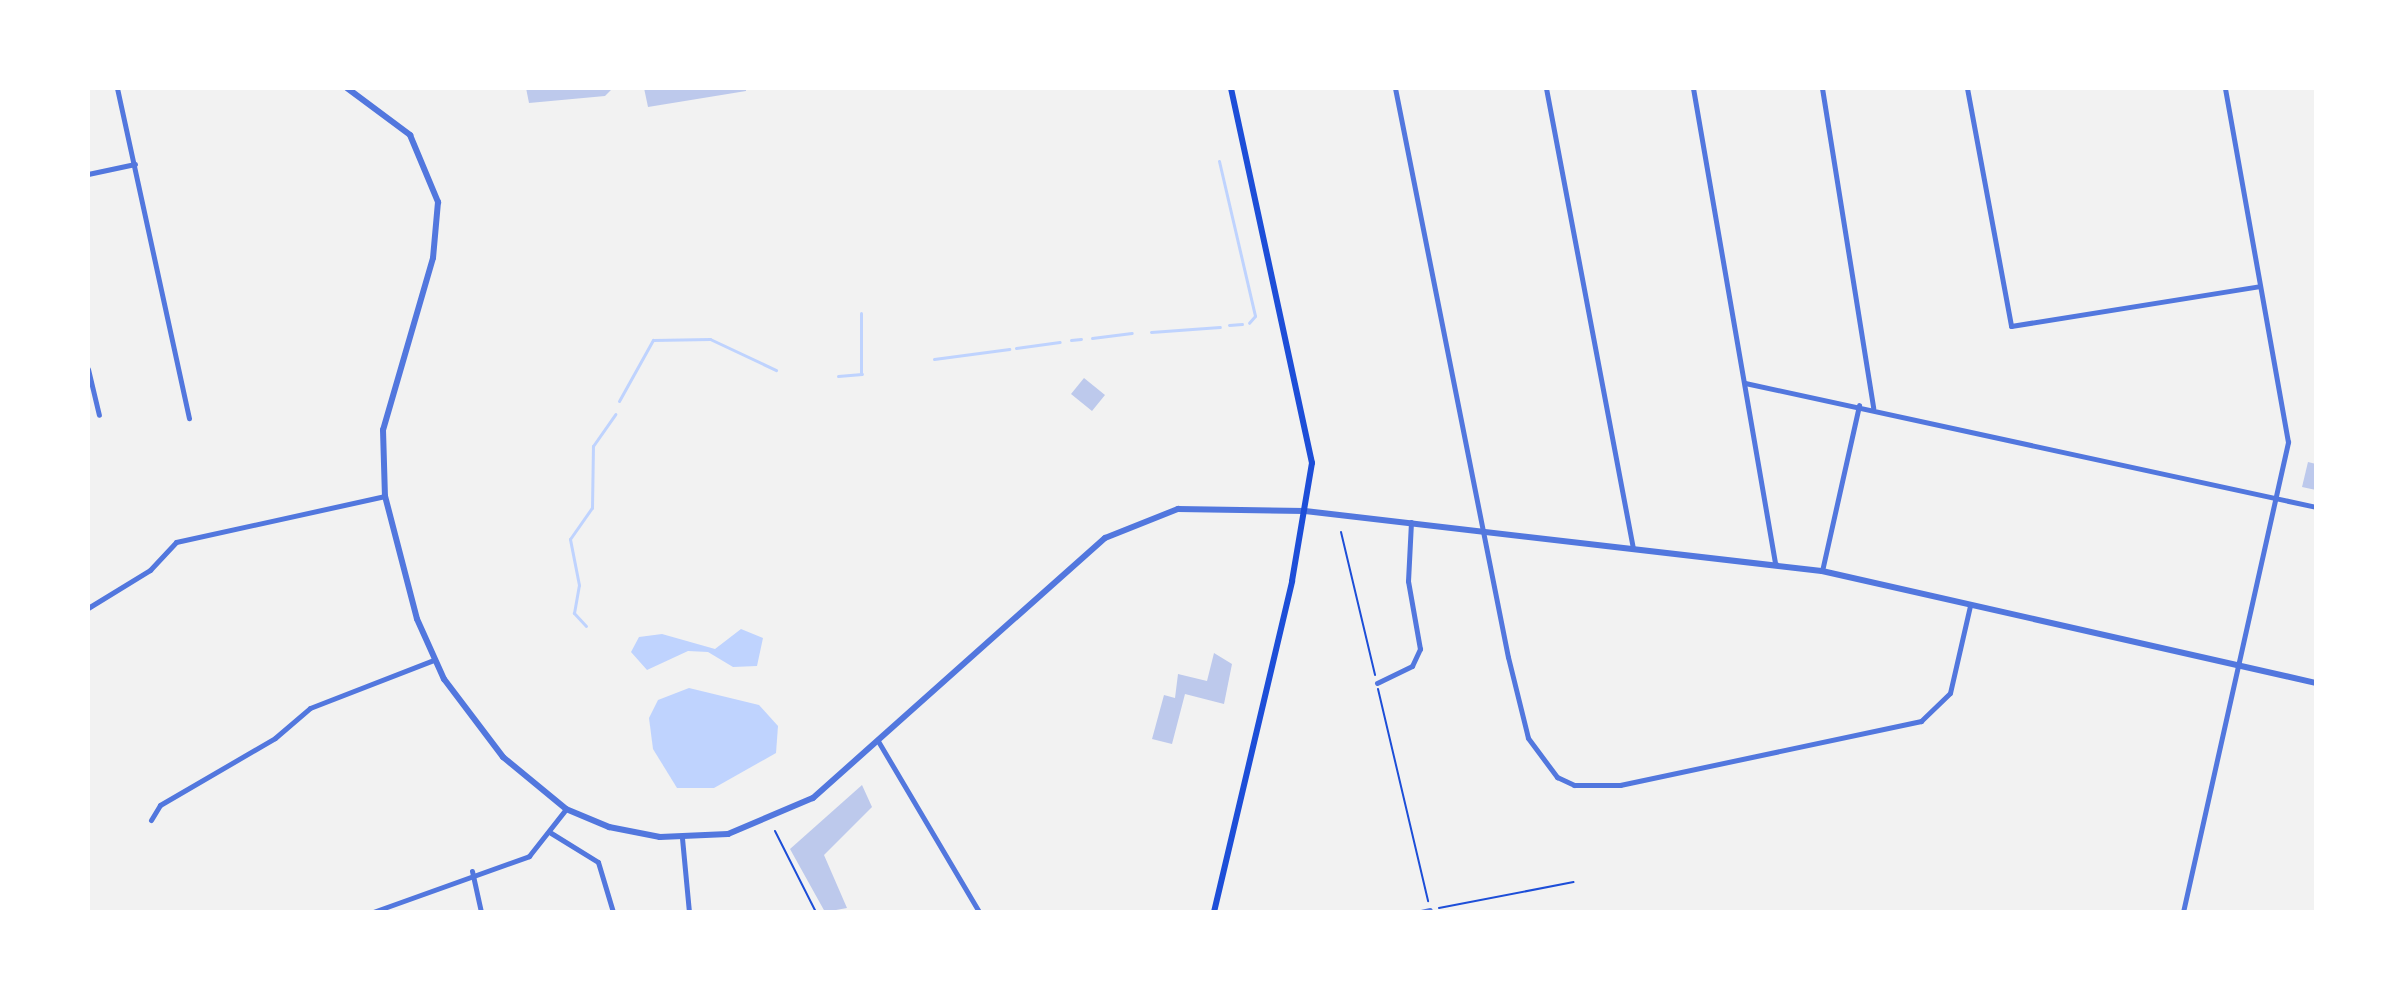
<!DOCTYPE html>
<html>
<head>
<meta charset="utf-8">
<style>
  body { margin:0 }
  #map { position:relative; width:2404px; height:1000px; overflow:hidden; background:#f2f2f2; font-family:"Public Sans",sans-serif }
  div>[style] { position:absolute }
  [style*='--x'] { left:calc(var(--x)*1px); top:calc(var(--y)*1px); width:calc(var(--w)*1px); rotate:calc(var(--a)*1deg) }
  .water>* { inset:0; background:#bfd3fe }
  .stream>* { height:3px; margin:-1.5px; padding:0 1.5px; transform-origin:1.5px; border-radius:1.5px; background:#bfd3fe }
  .building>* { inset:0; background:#bdc9ec }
  .path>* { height:2px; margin:-1px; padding:0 1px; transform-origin:1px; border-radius:1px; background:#1d4ed8 }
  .minor>* { height:5px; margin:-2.5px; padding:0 2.5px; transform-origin:2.5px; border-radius:2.5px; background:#5277de }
  .tertiary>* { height:6px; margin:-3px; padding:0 3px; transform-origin:3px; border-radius:3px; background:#5277de }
  .secondary>* { height:6px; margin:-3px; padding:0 3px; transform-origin:3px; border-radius:3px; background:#1d4ed8 }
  span { translate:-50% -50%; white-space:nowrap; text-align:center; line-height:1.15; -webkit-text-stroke:6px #fff; paint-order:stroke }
  .frame { position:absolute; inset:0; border:90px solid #fff; pointer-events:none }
</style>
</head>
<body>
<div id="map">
  <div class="water">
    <i style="clip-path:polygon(741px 629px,763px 638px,757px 666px,733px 667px,708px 652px,688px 651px,647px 670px,631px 652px,639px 637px,662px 634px,715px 649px)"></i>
    <i style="clip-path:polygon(689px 688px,759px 705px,778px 726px,776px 753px,714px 788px,677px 788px,653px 749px,649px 718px,658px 700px)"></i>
  </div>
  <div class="stream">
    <i style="--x:1219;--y:161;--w:159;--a:76.9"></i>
    <i style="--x:1255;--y:316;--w:9;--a:131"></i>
    <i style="--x:1229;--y:325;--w:13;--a:-4"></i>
    <i style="--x:1151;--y:332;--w:69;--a:-4.1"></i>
    <i style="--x:1092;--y:338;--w:40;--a:-7.1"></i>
    <i style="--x:1071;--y:340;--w:10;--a:-6"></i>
    <i style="--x:1016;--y:348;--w:44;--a:-7.8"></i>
    <i style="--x:934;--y:359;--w:76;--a:-7.6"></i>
    <i style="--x:861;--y:374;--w:61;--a:-90"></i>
    <i style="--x:838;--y:376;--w:24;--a:-5"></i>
    <i style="--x:619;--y:401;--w:70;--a:-60.9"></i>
    <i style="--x:653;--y:340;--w:57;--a:-1"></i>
    <i style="--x:710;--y:339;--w:73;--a:25.2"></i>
    <i style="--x:586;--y:626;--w:18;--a:-133"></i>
    <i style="--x:574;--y:613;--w:28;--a:-80"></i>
    <i style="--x:579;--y:585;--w:47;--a:-101.1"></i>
    <i style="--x:570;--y:539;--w:38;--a:-55"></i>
    <i style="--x:592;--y:508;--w:62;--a:-89.1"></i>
    <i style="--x:593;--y:446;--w:39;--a:-55"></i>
  </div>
  <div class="building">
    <i style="clip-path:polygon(526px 88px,613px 88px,605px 96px,529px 103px)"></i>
    <i style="clip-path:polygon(644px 88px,746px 88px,746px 91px,648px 107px)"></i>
    <i style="clip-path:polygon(1084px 378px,1105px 395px,1092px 411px,1071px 394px)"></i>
    <i style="clip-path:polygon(2308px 462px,2316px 464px,2316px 490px,2302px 487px)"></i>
    <i style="clip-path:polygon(1214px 653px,1232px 664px,1224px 704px,1185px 694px,1172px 744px,1152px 739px,1164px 695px,1175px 698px,1178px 674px,1207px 681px)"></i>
    <i style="clip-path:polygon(862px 785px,872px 807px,824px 855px,847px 908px,825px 912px,790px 849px)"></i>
  </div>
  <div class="path">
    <i style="--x:1341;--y:532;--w:147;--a:76.6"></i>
    <i style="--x:1378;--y:689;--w:218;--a:76.7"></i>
    <i style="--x:775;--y:831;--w:91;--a:63.2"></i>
    <i style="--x:1439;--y:908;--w:137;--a:-10.9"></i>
  </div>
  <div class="minor">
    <i style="--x:117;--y:88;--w:338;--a:77.7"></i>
    <i style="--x:1395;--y:88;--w:580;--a:78.77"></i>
    <i style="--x:1508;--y:657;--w:83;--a:76.1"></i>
    <i style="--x:1528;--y:738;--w:49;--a:53.4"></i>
    <i style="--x:1557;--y:777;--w:19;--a:25"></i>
    <i style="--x:1574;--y:785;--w:46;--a:0"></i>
    <i style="--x:1620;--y:785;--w:308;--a:-12"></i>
    <i style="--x:1921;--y:721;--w:40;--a:-44"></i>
    <i style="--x:1950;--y:693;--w:89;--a:-77.1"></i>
    <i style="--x:1546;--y:88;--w:467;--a:79.3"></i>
    <i style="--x:1693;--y:88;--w:483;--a:80.2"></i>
    <i style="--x:1822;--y:88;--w:324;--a:80.9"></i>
    <i style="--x:1967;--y:88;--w:242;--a:79.5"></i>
    <i style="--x:2011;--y:326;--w:252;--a:-9.1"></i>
    <i style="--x:88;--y:174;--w:48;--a:-12"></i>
    <i style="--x:88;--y:369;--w:47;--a:76.6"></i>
    <i style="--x:1745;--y:383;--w:584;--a:12.25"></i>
    <i style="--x:1822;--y:571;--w:170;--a:-77.4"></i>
    <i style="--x:88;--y:608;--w:73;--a:-31.5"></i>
    <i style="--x:150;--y:570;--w:38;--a:-47"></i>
    <i style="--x:176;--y:542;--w:214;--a:-12.4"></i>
    <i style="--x:1377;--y:683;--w:39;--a:-26"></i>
    <i style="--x:1412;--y:666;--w:19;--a:-65"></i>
    <i style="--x:1420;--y:649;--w:69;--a:-100"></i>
    <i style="--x:1408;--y:581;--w:59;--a:-87.1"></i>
    <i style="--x:878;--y:741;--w:199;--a:59.4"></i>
    <i style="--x:151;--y:820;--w:17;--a:-59"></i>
    <i style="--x:160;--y:805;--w:133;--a:-30.2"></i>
    <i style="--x:275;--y:738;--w:46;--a:-40.6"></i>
    <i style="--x:310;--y:708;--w:133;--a:-21.2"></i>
    <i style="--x:551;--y:833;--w:55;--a:31.7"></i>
    <i style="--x:598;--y:862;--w:52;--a:73.3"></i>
    <i style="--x:682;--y:838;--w:74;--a:84.6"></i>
    <i style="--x:472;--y:871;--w:42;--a:77.6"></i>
    <i style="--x:373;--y:912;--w:166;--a:-19.7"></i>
    <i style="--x:529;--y:856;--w:60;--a:-51.8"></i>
    <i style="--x:1421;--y:912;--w:9;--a:-13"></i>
    <i style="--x:2183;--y:912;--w:482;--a:-77.4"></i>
    <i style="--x:2288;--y:442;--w:360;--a:-100.1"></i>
  </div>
  <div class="tertiary">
    <i style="--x:347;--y:88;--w:79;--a:36.7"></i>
    <i style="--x:410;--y:135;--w:73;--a:67.3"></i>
    <i style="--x:438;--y:202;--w:56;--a:95.1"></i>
    <i style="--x:433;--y:258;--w:179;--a:106.2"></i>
    <i style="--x:383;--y:430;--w:66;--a:88.3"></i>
    <i style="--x:385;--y:496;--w:127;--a:75.4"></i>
    <i style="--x:417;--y:619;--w:66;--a:65.8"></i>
    <i style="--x:444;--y:679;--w:98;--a:52.9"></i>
    <i style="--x:503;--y:757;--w:82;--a:39.5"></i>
    <i style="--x:566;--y:809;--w:47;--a:22.7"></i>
    <i style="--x:609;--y:827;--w:52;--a:11.1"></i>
    <i style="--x:660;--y:837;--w:68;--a:-2.5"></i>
    <i style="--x:728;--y:834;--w:92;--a:-23"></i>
    <i style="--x:813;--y:798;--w:391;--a:-41.7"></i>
    <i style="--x:1105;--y:538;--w:79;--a:-21.7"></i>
    <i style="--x:1178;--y:509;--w:127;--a:0.9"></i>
    <i style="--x:1305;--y:511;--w:520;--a:6.62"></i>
    <i style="--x:1822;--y:571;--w:507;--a:12.77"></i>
  </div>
  <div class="secondary">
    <i style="--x:1214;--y:912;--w:340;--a:-76.7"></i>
    <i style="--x:1292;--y:581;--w:120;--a:-80.4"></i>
    <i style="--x:1312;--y:463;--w:384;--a:-102.2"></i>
  </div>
  <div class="frame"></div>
</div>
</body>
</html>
